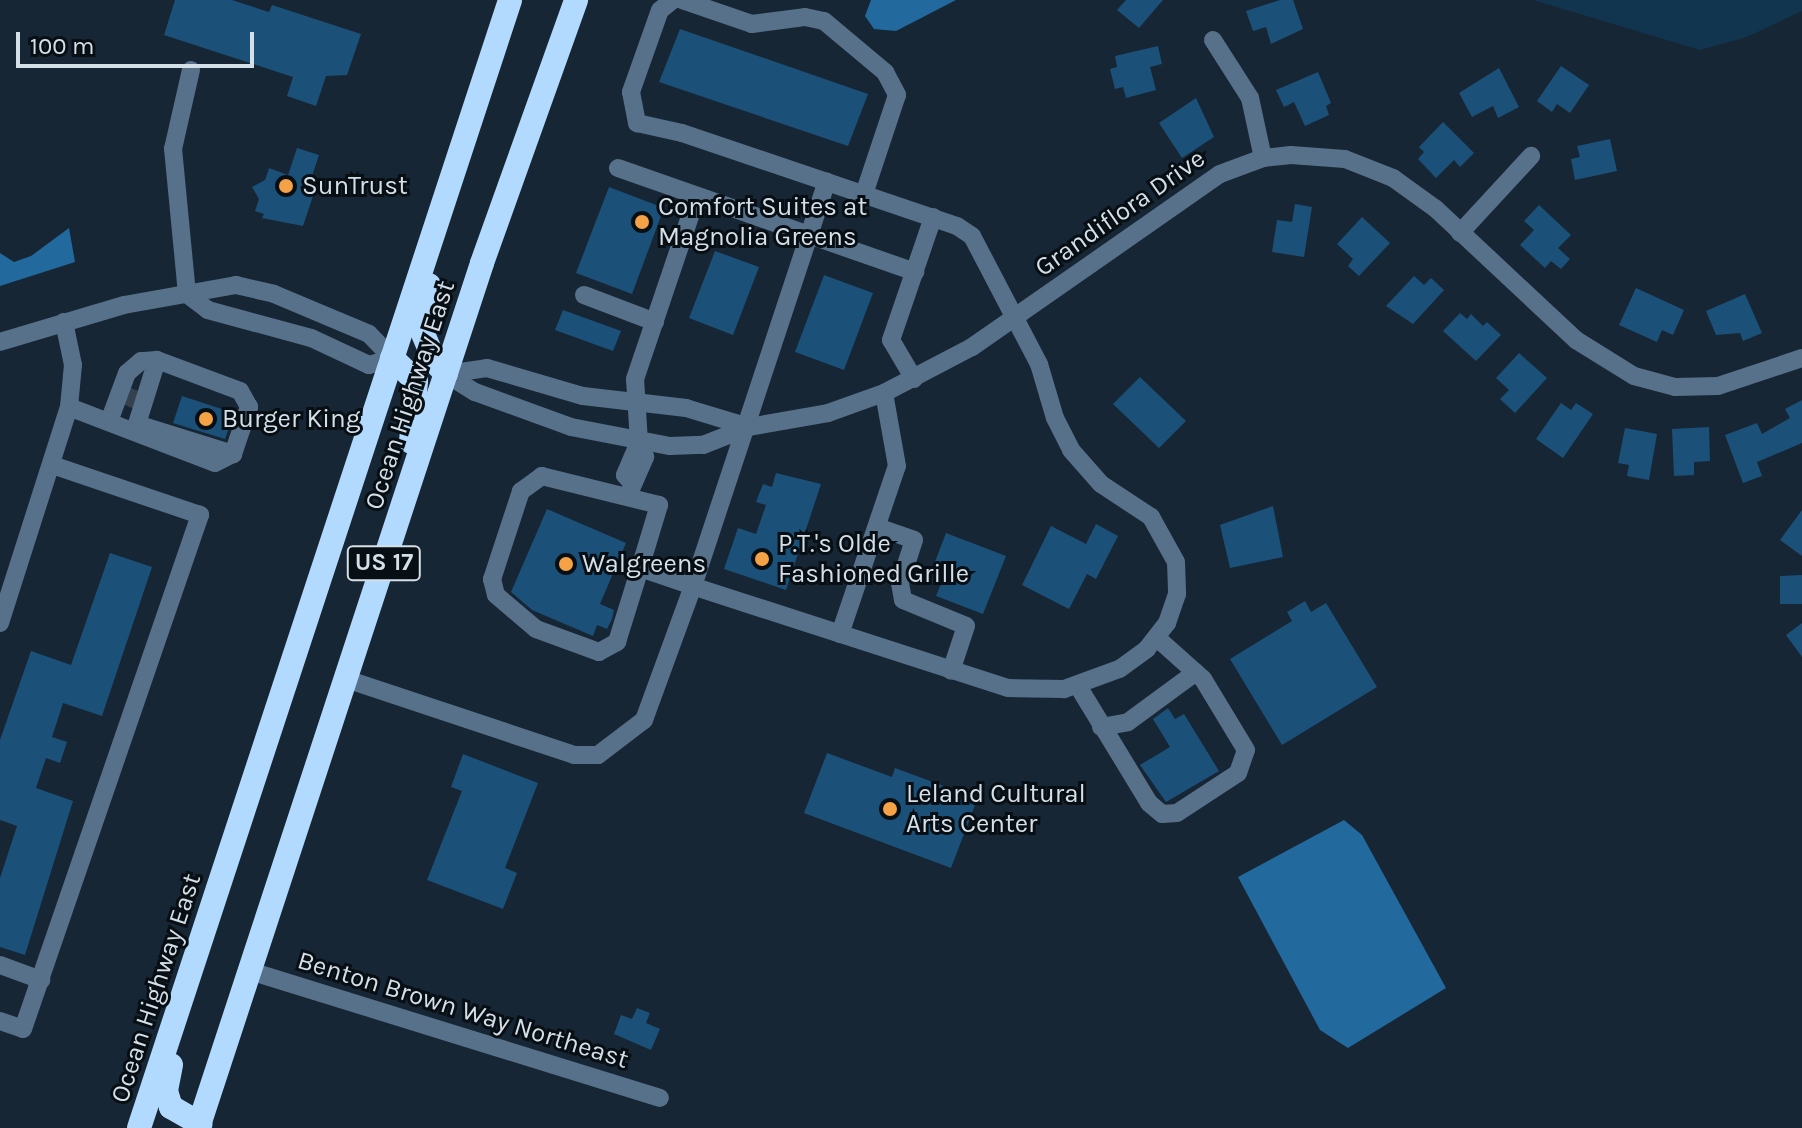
<!DOCTYPE html>
<html>
<head>
<meta charset="utf-8">
<style>
  body { margin:0 }
  #map { position:relative; width:1802px; height:1128px; overflow:hidden; background:#172634; font-family:Karla,sans-serif }
  div>[style] { position:absolute }
  [style*='--x'] { left:calc(var(--x)*1px); top:calc(var(--y)*1px); width:calc(var(--w)*1px); rotate:calc(var(--a)*1deg) }
  .green>* { inset:0; background:#11344f }
  .water>* { inset:0; background:#22699e }
  .building>* { inset:0; background:#1b5079 }
  .minor-tunnel>* { height:18px; margin-top:-9px; transform-origin:0; background:repeating-linear-gradient(90deg,#34424f 0 18px,transparent 0 27px) }
  .minor>* { height:18px; margin:-9px; padding:0 9px; transform-origin:9px; border-radius:9px; background:#567189 }
  .highway>* { height:24px; margin:-12px; padding:0 12px; transform-origin:12px; border-radius:12px; background:#b2dafe }
  .dots>* { width:22px; height:22px; translate:-50% -50%; box-sizing:border-box; border:4px solid #080f14; border-radius:50% }
  span { translate:-50% -50%; white-space:nowrap; text-align:center; line-height:1.15; -webkit-text-stroke:6px #080f14; paint-order:stroke }
  .shield-label span { padding:2px 6px; background:#080f14; border:2px solid; border-radius:6px; -webkit-text-stroke-width:0 }
  .shield-label { font-size:24px; color:#d5dfe8; font-weight:700 }
  .poi-label { font-size:26px; color:#d5dfe8 }
  .left { translate:0 -50%; text-align:left }
  .street-label { font-size:26px; color:#d5dfe8 }
  .scale { position:absolute; left:16px; top:32px; width:238px; height:36px; box-sizing:border-box; border:4px solid #d5dfe8; border-top:0; padding-left:10px; font-size:24px; line-height:28px; white-space:nowrap; color:#d5dfe8; -webkit-text-stroke:6px #080f14; paint-order:stroke }
</style>
</head>
<body>
<div id="map">
  <div class="green">
    <i style="clip-path:polygon(1533px 0,1802px 0,1802px 11px,1747px 37px,1700px 50px)"></i>
  </div>
  <div class="water">
    <i style="clip-path:polygon(871px 0,956px 0,896px 31px,874px 29px,865px 16px)"></i>
    <i style="clip-path:polygon(69px 228px,75px 262px,0 286px,0 253px,14px 262px,31px 256px)"></i>
    <i style="clip-path:polygon(1344px 820px,1362px 835px,1446px 988px,1348px 1048px,1320px 1030px,1238px 877px)"></i>
  </div>
  <div class="building">
    <i style="clip-path:polygon(175px 0,232px 0,269px 12px,272px 5px,361px 34px,347px 75px,326px 76px,316px 106px,287px 96px,293px 77px,164px 35px)"></i>
    <i style="clip-path:polygon(1126px 0,1163px 0,1139px 28px,1117px 10px)"></i>
    <i style="clip-path:polygon(1280px 0,1293px 0,1303px 29px,1271px 44px,1266px 27px,1253px 31px,1246px 11px)"></i>
    <i style="clip-path:polygon(680px 29px,868px 94px,848px 146px,659px 82px)"></i>
    <i style="clip-path:polygon(1158px 46px,1162px 64px,1150px 67px,1156px 90px,1126px 98px,1123px 87px,1115px 89px,1110px 69px,1117px 67px,1115px 56px)"></i>
    <i style="clip-path:polygon(1561px 66px,1589px 85px,1570px 113px,1557px 104px,1552px 112px,1537px 101px)"></i>
    <i style="clip-path:polygon(1499px 68px,1519px 107px,1498px 118px,1493px 106px,1472px 117px,1459px 93px)"></i>
    <i style="clip-path:polygon(1318px 72px,1331px 103px,1326px 106px,1329px 115px,1305px 126px,1294px 102px,1284px 107px,1276px 90px)"></i>
    <i style="clip-path:polygon(1196px 98px,1214px 137px,1182px 158px,1159px 123px)"></i>
    <i style="clip-path:polygon(1443px 122px,1474px 153px,1460px 167px,1454px 160px,1436px 178px,1418px 159px,1424px 152px,1419px 147px)"></i>
    <i style="clip-path:polygon(1610px 139px,1617px 171px,1575px 180px,1571px 159px,1580px 157px,1577px 146px)"></i>
    <i style="clip-path:polygon(297px 148px,319px 155px,310px 182px,317px 184px,303px 226px,262px 218px,264px 214px,255px 211px,259px 199px,252px 187px,265px 180px,269px 168px,288px 175px)"></i>
    <i style="clip-path:polygon(609px 187px,664px 208px,632px 294px,576px 273px)"></i>
    <i style="clip-path:polygon(1295px 204px,1312px 207px,1304px 257px,1272px 252px,1277px 220px,1292px 222px)"></i>
    <i style="clip-path:polygon(1539px 205px,1571px 235px,1558px 248px,1570px 259px,1561px 269px,1551px 261px,1545px 268px,1520px 245px,1534px 230px,1524px 221px)"></i>
    <i style="clip-path:polygon(1362px 217px,1390px 243px,1359px 276px,1348px 266px,1353px 259px,1337px 244px)"></i>
    <i style="clip-path:polygon(715px 251px,759px 267px,733px 335px,689px 318px)"></i>
    <i style="clip-path:polygon(824px 275px,873px 293px,844px 370px,795px 352px)"></i>
    <i style="clip-path:polygon(1414px 276px,1424px 285px,1431px 278px,1444px 290px,1413px 324px,1386px 306px)"></i>
    <i style="clip-path:polygon(1636px 288px,1684px 310px,1673px 335px,1662px 330px,1657px 342px,1619px 325px)"></i>
    <i style="clip-path:polygon(1745px 294px,1762px 333px,1743px 341px,1740px 333px,1716px 335px,1706px 311px)"></i>
    <i style="clip-path:polygon(563px 310px,621px 331px,613px 351px,555px 330px)"></i>
    <i style="clip-path:polygon(1460px 313px,1467px 319px,1471px 314px,1483px 326px,1487px 322px,1501px 335px,1476px 361px,1443px 331px)"></i>
    <i style="clip-path:polygon(1519px 353px,1547px 378px,1515px 413px,1500px 399px,1509px 390px,1496px 378px)"></i>
    <i style="clip-path:polygon(1140px 377px,1186px 421px,1159px 448px,1113px 404px)"></i>
    <i style="clip-path:polygon(182px 396px,234px 413px,225px 439px,173px 423px)"></i>
    <i style="clip-path:polygon(1802px 400px,1802px 443px,1757px 462px,1762px 476px,1743px 483px,1725px 435px,1757px 423px,1762px 434px,1790px 418px,1785px 409px)"></i>
    <i style="clip-path:polygon(1561px 403px,1571px 410px,1576px 403px,1593px 414px,1563px 458px,1536px 439px)"></i>
    <i style="clip-path:polygon(1709px 427px,1710px 461px,1694px 462px,1694px 475px,1674px 476px,1672px 429px)"></i>
    <i style="clip-path:polygon(1625px 428px,1657px 434px,1649px 480px,1627px 476px,1629px 465px,1618px 463px)"></i>
    <i style="clip-path:polygon(776px 473px,821px 484px,786px 590px,724px 569px,738px 528px,756px 534px,766px 505px,756px 502px,763px 484px,772px 487px)"></i>
    <i style="clip-path:polygon(1273px 506px,1283px 557px,1230px 568px,1220px 525px)"></i>
    <i style="clip-path:polygon(547px 509px,626px 543px,600px 604px,614px 610px,612px 619px,607px 629px,597px 625px,593px 636px,532px 610px,511px 592px)"></i>
    <i style="clip-path:polygon(1802px 510px,1802px 556px,1780px 540px)"></i>
    <i style="clip-path:polygon(1096px 524px,1118px 536px,1096px 579px,1087px 574px,1069px 609px,1022px 585px,1051px 526px,1086px 544px)"></i>
    <i style="clip-path:polygon(946px 533px,1006px 556px,983px 614px,936px 596px,946px 572px,933px 567px)"></i>
    <i style="clip-path:polygon(110px 553px,152px 567px,102px 716px,63px 703px,52px 737px,67px 742px,60px 763px,46px 758px,36px 788px,73px 801px,25px 955px,0 947px,0 878px,17px 826px,0 820px,0 740px,31px 651px,71px 665px)"></i>
    <i style="clip-path:polygon(1802px 575px,1802px 604px,1780px 604px,1780px 576px)"></i>
    <i style="clip-path:polygon(1305px 601px,1311px 612px,1326px 603px,1377px 687px,1282px 745px,1230px 659px,1292px 621px,1287px 612px)"></i>
    <i style="clip-path:polygon(1802px 623px,1802px 657px,1786px 635px)"></i>
    <i style="clip-path:polygon(1168px 708px,1175px 719px,1184px 714px,1219px 771px,1166px 802px,1140px 765px,1170px 747px,1153px 719px)"></i>
    <i style="clip-path:polygon(827px 753px,892px 777px,895px 768px,949px 788px,946px 794px,975px 805px,951px 868px,804px 813px)"></i>
    <i style="clip-path:polygon(463px 754px,538px 783px,505px 868px,517px 873px,503px 909px,427px 880px,462px 791px,451px 787px)"></i>
    <i style="clip-path:polygon(637px 1008px,650px 1013px,646px 1023px,660px 1029px,651px 1050px,614px 1034px,621px 1015px,632px 1019px)"></i>
  </div>
  <div class="minor-tunnel">
    <i style="--x:125;--y:405;--w:22;--a:-66"></i>
  </div>
  <div class="minor">
    <i style="--x:673;--y:0;--w:16;--a:142"></i>
    <i style="--x:660;--y:10;--w:87;--a:109.5"></i>
    <i style="--x:631;--y:92;--w:32;--a:79"></i>
    <i style="--x:637;--y:123;--w:46;--a:12.5"></i>
    <i style="--x:682;--y:133;--w:153;--a:18.7"></i>
    <i style="--x:827;--y:182;--w:137;--a:18.7"></i>
    <i style="--x:957;--y:226;--w:18;--a:34"></i>
    <i style="--x:972;--y:236;--w:144;--a:62.4"></i>
    <i style="--x:1039;--y:364;--w:56;--a:73.5"></i>
    <i style="--x:1055;--y:418;--w:36;--a:63"></i>
    <i style="--x:1071;--y:450;--w:45;--a:48.6"></i>
    <i style="--x:1101;--y:484;--w:60;--a:33.4"></i>
    <i style="--x:1151;--y:517;--w:51;--a:60.9"></i>
    <i style="--x:1176;--y:562;--w:32;--a:88"></i>
    <i style="--x:1177;--y:594;--w:31;--a:109"></i>
    <i style="--x:1167;--y:623;--w:33;--a:128"></i>
    <i style="--x:1147;--y:649;--w:34;--a:144"></i>
    <i style="--x:1119;--y:669;--w:59;--a:160"></i>
    <i style="--x:1064;--y:689;--w:56;--a:-179"></i>
    <i style="--x:1008;--y:688;--w:331;--a:-162.1"></i>
    <i style="--x:693;--y:586;--w:426;--a:-71.7"></i>
    <i style="--x:682;--y:0;--w:74;--a:18.9"></i>
    <i style="--x:752;--y:24;--w:53;--a:-7.5"></i>
    <i style="--x:805;--y:17;--w:19;--a:12"></i>
    <i style="--x:824;--y:21;--w:80;--a:39.9"></i>
    <i style="--x:885;--y:72;--w:26;--a:62"></i>
    <i style="--x:897;--y:95;--w:104;--a:108.4"></i>
    <i style="--x:1213;--y:40;--w:69;--a:57.5"></i>
    <i style="--x:1250;--y:98;--w:61;--a:77.8"></i>
    <i style="--x:618;--y:168;--w:315;--a:19.3"></i>
    <i style="--x:1460;--y:233;--w:105;--a:-47.3"></i>
    <i style="--x:187;--y:294;--w:146;--a:-95.5"></i>
    <i style="--x:173;--y:149;--w:81;--a:-77.2"></i>
    <i style="--x:584;--y:295;--w:76;--a:20.8"></i>
    <i style="--x:0;--y:342;--w:129;--a:-16.6"></i>
    <i style="--x:124;--y:305;--w:114;--a:-10.1"></i>
    <i style="--x:236;--y:285;--w:39;--a:13"></i>
    <i style="--x:274;--y:294;--w:103;--a:22.8"></i>
    <i style="--x:369;--y:334;--w:33;--a:46"></i>
    <i style="--x:392;--y:358;--w:24;--a:163"></i>
    <i style="--x:369;--y:365;--w:64;--a:-155"></i>
    <i style="--x:311;--y:338;--w:107;--a:-164.8"></i>
    <i style="--x:208;--y:310;--w:26;--a:-143"></i>
    <i style="--x:157;--y:360;--w:67;--a:107.4"></i>
    <i style="--x:137;--y:424;--w:101;--a:17.4"></i>
    <i style="--x:446;--y:374;--w:34;--a:32"></i>
    <i style="--x:475;--y:392;--w:102;--a:20"></i>
    <i style="--x:571;--y:427;--w:101;--a:10.9"></i>
    <i style="--x:670;--y:446;--w:33;--a:-2"></i>
    <i style="--x:703;--y:445;--w:49;--a:-21.4"></i>
    <i style="--x:749;--y:427;--w:80;--a:-10"></i>
    <i style="--x:828;--y:413;--w:59;--a:-19.7"></i>
    <i style="--x:884;--y:393;--w:99;--a:-27.6"></i>
    <i style="--x:972;--y:347;--w:302;--a:-34.9"></i>
    <i style="--x:1220;--y:174;--w:46;--a:-20.4"></i>
    <i style="--x:1263;--y:158;--w:28;--a:-6"></i>
    <i style="--x:1291;--y:155;--w:54;--a:4.2"></i>
    <i style="--x:1345;--y:159;--w:52;--a:21.6"></i>
    <i style="--x:1393;--y:178;--w:53;--a:35.8"></i>
    <i style="--x:1436;--y:209;--w:192;--a:43.1"></i>
    <i style="--x:1576;--y:340;--w:68;--a:31.8"></i>
    <i style="--x:1634;--y:376;--w:42;--a:15"></i>
    <i style="--x:1675;--y:387;--w:43;--a:-1.3"></i>
    <i style="--x:1718;--y:386;--w:89;--a:-18.4"></i>
    <i style="--x:446;--y:374;--w:41;--a:-8.3"></i>
    <i style="--x:487;--y:368;--w:100;--a:16.3"></i>
    <i style="--x:583;--y:396;--w:104;--a:6.6"></i>
    <i style="--x:686;--y:408;--w:66;--a:16.8"></i>
    <i style="--x:914;--y:379;--w:45;--a:-120.5"></i>
    <i style="--x:891;--y:340;--w:130;--a:-71.1"></i>
    <i style="--x:69;--y:407;--w:156;--a:21"></i>
    <i style="--x:215;--y:463;--w:20;--a:-27"></i>
    <i style="--x:233;--y:454;--w:50;--a:-71.2"></i>
    <i style="--x:249;--y:407;--w:18;--a:-119"></i>
    <i style="--x:240;--y:391;--w:89;--a:-159.5"></i>
    <i style="--x:157;--y:360;--w:16;--a:176"></i>
    <i style="--x:141;--y:361;--w:18;--a:139"></i>
    <i style="--x:127;--y:373;--w:49;--a:110.3"></i>
    <i style="--x:639;--y:442;--w:63;--a:-93.6"></i>
    <i style="--x:635;--y:379;--w:193;--a:-71.3"></i>
    <i style="--x:628;--y:496;--w:43;--a:-66.4"></i>
    <i style="--x:645;--y:457;--w:16;--a:-112"></i>
    <i style="--x:639;--y:442;--w:36;--a:113"></i>
    <i style="--x:625;--y:475;--w:11;--a:49"></i>
    <i style="--x:877;--y:527;--w:39;--a:19"></i>
    <i style="--x:914;--y:540;--w:45;--a:108"></i>
    <i style="--x:900;--y:583;--w:17;--a:80"></i>
    <i style="--x:903;--y:600;--w:68;--a:22.4"></i>
    <i style="--x:966;--y:626;--w:47;--a:108.4"></i>
    <i style="--x:0;--y:623;--w:227;--a:-72.3"></i>
    <i style="--x:69;--y:407;--w:42;--a:-84.6"></i>
    <i style="--x:73;--y:365;--w:44;--a:-101.8"></i>
    <i style="--x:840;--y:634;--w:177;--a:-71.3"></i>
    <i style="--x:897;--y:466;--w:74;--a:-100.1"></i>
    <i style="--x:346;--y:679;--w:240;--a:18.4"></i>
    <i style="--x:574;--y:755;--w:24;--a:0"></i>
    <i style="--x:598;--y:755;--w:58;--a:-37.3"></i>
    <i style="--x:644;--y:720;--w:143;--a:-69.9"></i>
    <i style="--x:693;--y:586;--w:56;--a:-161.2"></i>
    <i style="--x:640;--y:568;--w:66;--a:-73.2"></i>
    <i style="--x:659;--y:505;--w:121;--a:-166.1"></i>
    <i style="--x:542;--y:476;--w:26;--a:144"></i>
    <i style="--x:521;--y:491;--w:93;--a:108.2"></i>
    <i style="--x:492;--y:579;--w:16;--a:76"></i>
    <i style="--x:496;--y:595;--w:52;--a:40.4"></i>
    <i style="--x:536;--y:629;--w:67;--a:20.1"></i>
    <i style="--x:599;--y:652;--w:21;--a:-29"></i>
    <i style="--x:617;--y:642;--w:77;--a:-72.7"></i>
    <i style="--x:1078;--y:686;--w:137;--a:58.7"></i>
    <i style="--x:1149;--y:803;--w:17;--a:40"></i>
    <i style="--x:1162;--y:814;--w:15;--a:-4"></i>
    <i style="--x:1177;--y:813;--w:73;--a:-33.3"></i>
    <i style="--x:1238;--y:773;--w:24;--a:-71"></i>
    <i style="--x:1246;--y:750;--w:83;--a:-121.2"></i>
    <i style="--x:1203;--y:679;--w:62;--a:-138.3"></i>
    <i style="--x:1101;--y:727;--w:27;--a:-10"></i>
    <i style="--x:1128;--y:722;--w:84;--a:-36.3"></i>
    <i style="--x:0;--y:965;--w:44;--a:20.1"></i>
    <i style="--x:250;--y:971;--w:429;--a:17.2"></i>
    <i style="--x:0;--y:1021;--w:24;--a:19"></i>
    <i style="--x:23;--y:1029;--w:544;--a:-71"></i>
    <i style="--x:200;--y:515;--w:156;--a:-161.3"></i>
  </div>
  <div class="highway">
    <i style="--x:429;--y:285;--w:45;--a:100.3"></i>
    <i style="--x:421;--y:329;--w:36;--a:67"></i>
    <i style="--x:435;--y:362;--w:16;--a:47"></i>
    <i style="--x:392;--y:358;--w:33;--a:44"></i>
    <i style="--x:416;--y:381;--w:61;--a:94.7"></i>
    <i style="--x:171;--y:1065;--w:26;--a:101"></i>
    <i style="--x:166;--y:1091;--w:17;--a:73"></i>
    <i style="--x:171;--y:1107;--w:34;--a:30"></i>
    <i style="--x:139;--y:1128;--w:1187;--a:-71.79"></i>
    <i style="--x:198;--y:1128;--w:910;--a:-71.82"></i>
    <i style="--x:482;--y:263;--w:279;--a:-70.3"></i>
  </div>
  <div class="dots">
    <i style="left:286px;top:186px;background:#f5a246"></i>
    <i style="left:642px;top:222px;background:#f5a246"></i>
    <i style="left:206px;top:419px;background:#f5a246"></i>
    <i style="left:762px;top:559px;background:#f5a246"></i>
    <i style="left:566px;top:564px;background:#f5a246"></i>
    <i style="left:890px;top:809px;background:#f5a246"></i>
  </div>
  <div class="shield-label">
    <span style="left:384px;top:563px">US 17</span>
  </div>
  <div class="poi-label">
    <span class="left" style="left:302px;top:186px">SunTrust</span>
    <span class="left" style="left:658px;top:222px">Comfort Suites at<br>Magnolia Greens</span>
    <span class="left" style="left:222px;top:419px">Burger King</span>
    <span class="left" style="left:778px;top:559px">P.T.'s Olde<br>Fashioned Grille</span>
    <span class="left" style="left:582px;top:564px">Walgreens</span>
    <span class="left" style="left:906px;top:809px">Leland Cultural<br>Arts Center</span>
  </div>
  <div class="street-label">
    <span style="left:1120px;top:213px;rotate:-35deg">Grandiflora Drive</span>
    <span style="left:410px;top:395px;rotate:-72deg">Ocean Highway East</span>
    <span style="left:156px;top:988px;rotate:-72deg">Ocean Highway East</span>
    <span style="left:463px;top:1010px;rotate:17deg">Benton Brown Way Northeast</span>
  </div>
  <div class="scale">100 m</div>
</div>
</body>
</html>
